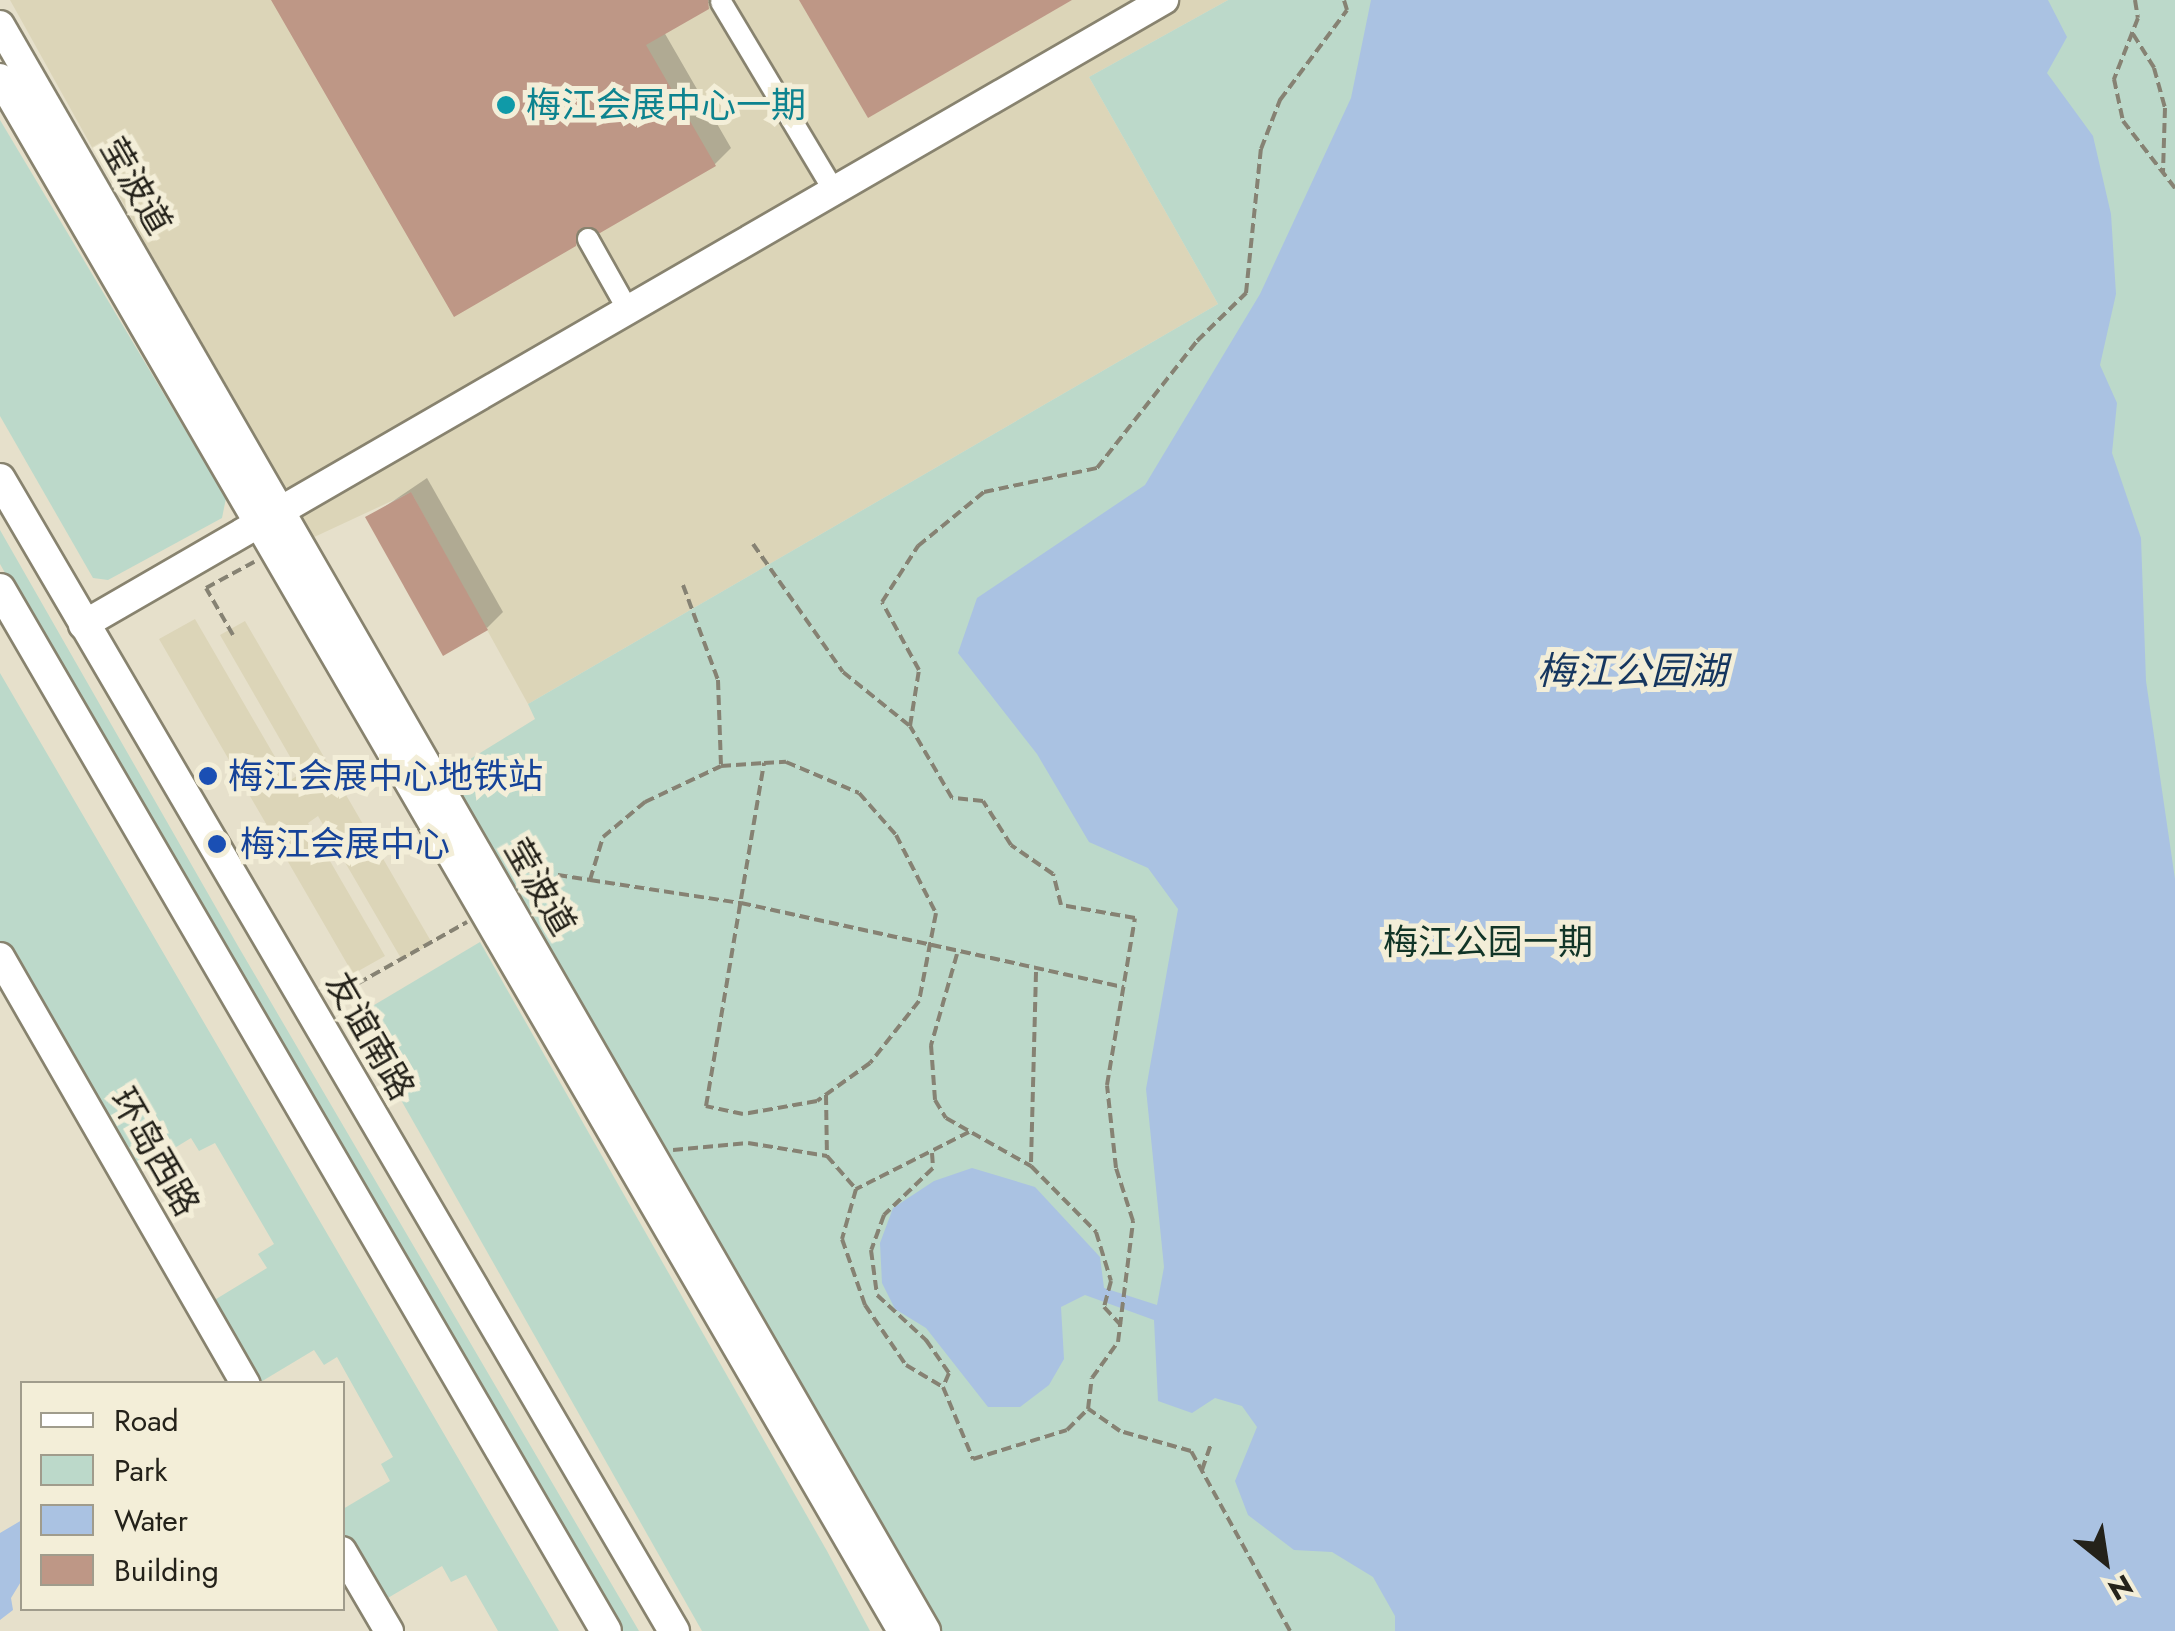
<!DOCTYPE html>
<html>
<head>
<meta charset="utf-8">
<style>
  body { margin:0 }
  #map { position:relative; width:2175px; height:1631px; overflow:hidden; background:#e6e0cb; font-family:Jost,"Noto Sans SC",sans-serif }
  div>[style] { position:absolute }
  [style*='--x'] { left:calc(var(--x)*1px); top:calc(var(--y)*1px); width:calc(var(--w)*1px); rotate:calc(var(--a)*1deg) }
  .built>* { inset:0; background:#dcd5b8 }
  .green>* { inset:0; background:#bcd9ca }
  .water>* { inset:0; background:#aac2e2 }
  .shadow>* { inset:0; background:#0003 }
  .building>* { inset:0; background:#be9786 }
  .path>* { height:4px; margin-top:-2px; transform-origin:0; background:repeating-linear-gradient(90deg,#868273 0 10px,transparent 0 15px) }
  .roads { filter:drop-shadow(2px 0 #88836f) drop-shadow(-2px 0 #88836f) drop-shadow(0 2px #88836f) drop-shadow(0 -2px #88836f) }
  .street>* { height:20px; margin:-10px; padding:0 10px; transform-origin:10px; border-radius:10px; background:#fff }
  .secondary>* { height:28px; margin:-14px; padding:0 14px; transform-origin:14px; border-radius:14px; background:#fff }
  .primary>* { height:30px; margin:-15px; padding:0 15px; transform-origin:15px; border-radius:15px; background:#fff }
  .dots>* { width:28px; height:28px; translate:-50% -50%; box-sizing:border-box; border:5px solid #f3eed8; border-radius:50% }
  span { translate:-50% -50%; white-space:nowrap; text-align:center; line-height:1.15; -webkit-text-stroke:10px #f3eed8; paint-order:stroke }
  .culture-label { font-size:35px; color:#0d838f }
  .left { translate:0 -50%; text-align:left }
  .street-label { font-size:35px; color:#24221a }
  .transit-label { font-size:35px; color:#164399 }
  .park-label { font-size:35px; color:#113527 }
  .water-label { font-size:38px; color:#15365f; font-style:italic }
  .legend { position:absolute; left:20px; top:1381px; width:325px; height:230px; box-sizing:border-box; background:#f3eed8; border:2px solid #a09c8c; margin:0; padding:12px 18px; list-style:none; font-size:30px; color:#24221a }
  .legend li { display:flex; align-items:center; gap:20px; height:50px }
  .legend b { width:50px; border:2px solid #a09c8c }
  .north { position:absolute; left:2055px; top:1511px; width:100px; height:100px; -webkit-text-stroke:8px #f3eed8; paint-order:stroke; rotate:150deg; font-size:28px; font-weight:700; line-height:40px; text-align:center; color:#24221a }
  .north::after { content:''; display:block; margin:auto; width:35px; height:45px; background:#24221a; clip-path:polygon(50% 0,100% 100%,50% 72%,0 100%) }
</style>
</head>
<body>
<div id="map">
  <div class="built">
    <i style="clip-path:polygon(10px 0,1228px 0,1089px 77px,1218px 304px,528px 704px,411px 492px,310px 539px)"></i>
    <i style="clip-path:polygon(195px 619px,289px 781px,300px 774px,220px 635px,245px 621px,432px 943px,402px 960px,318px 816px,308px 823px,385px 956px,353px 974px,159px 639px)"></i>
  </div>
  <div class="green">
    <i style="clip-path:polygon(1228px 0,2175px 0,2175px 1631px,940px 1631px,446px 774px,535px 719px,528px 704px,1218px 304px,1089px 77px)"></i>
    <i style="clip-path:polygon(0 120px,226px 498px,222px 518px,108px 580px,93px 578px,0 416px)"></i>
    <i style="clip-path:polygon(0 530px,238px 946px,639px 1631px,620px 1631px,87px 717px,0 564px)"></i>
    <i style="clip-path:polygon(0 673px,559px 1631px,498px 1631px,466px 1575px,451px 1582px,442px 1566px,376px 1605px,343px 1548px,343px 1509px,390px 1481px,381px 1464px,393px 1457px,337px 1357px,324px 1365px,314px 1350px,259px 1383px,203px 1307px,267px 1268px,258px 1254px,274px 1244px,215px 1143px,199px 1151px,191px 1138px,127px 1177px,0 961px)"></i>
    <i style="clip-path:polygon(480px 942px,827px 1551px,870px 1631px,702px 1631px,354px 1017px)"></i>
  </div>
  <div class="water">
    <i style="clip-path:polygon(1371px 0,2048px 0,2067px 37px,2047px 73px,2093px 136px,2111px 214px,2116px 294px,2100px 365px,2117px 403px,2112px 453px,2141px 538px,2146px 681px,2175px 879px,2175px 1631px,1395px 1631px,1395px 1616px,1373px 1577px,1332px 1552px,1294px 1550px,1248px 1515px,1235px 1481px,1257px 1427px,1242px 1406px,1215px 1398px,1192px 1413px,1158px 1401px,1154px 1320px,1085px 1295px,1061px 1307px,1064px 1359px,1049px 1385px,1020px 1407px,988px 1407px,926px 1328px,895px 1309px,882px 1283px,880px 1243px,893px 1208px,934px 1181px,972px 1168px,1035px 1187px,1100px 1257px,1104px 1288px,1157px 1305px,1164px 1267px,1146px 1089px,1178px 909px,1148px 868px,1089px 842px,1037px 754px,958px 653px,977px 598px,1145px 485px,1260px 294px,1351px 98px)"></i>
    <i style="clip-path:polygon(22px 1520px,22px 1580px,11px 1598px,13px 1610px,0 1620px,0 1533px)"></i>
  </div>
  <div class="shadow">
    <i style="clip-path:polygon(274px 0,714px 0,664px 32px,731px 148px,715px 164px,600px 230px,591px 228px,575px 244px)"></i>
    <i style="clip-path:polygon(427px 478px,503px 612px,487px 628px,368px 518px)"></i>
  </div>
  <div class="building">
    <i style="clip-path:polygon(271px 0,708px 0,709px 9px,646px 45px,716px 166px,600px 233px,580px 228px,576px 246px,454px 317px)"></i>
    <i style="clip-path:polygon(799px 0,1072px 0,868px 118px)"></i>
    <i style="clip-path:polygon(411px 492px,488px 630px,443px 656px,365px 517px)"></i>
  </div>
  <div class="path">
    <i style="--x:2135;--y:0;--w:18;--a:81"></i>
    <i style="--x:2138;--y:18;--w:66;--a:111.5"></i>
    <i style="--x:2114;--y:79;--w:43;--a:77.9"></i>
    <i style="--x:2123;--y:121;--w:85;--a:52.2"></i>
    <i style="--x:2133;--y:34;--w:40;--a:58"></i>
    <i style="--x:2154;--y:68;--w:41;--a:74.6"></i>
    <i style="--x:2165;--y:108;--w:64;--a:91.8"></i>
    <i style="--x:753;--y:544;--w:156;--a:54.9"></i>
    <i style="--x:843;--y:672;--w:86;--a:38.9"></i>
    <i style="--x:683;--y:585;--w:101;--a:69.8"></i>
    <i style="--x:718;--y:680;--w:84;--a:88"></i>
    <i style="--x:233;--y:635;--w:54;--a:-119.9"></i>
    <i style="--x:206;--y:588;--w:55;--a:-28.4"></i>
    <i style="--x:513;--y:868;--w:78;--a:8.9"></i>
    <i style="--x:590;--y:880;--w:45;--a:-73.2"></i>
    <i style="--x:603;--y:837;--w:55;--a:-39.8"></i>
    <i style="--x:645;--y:802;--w:84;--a:-25.3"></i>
    <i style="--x:721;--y:766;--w:43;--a:-4"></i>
    <i style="--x:764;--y:763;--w:22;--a:-3"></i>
    <i style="--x:786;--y:762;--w:79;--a:23"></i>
    <i style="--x:859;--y:793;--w:56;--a:48.6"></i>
    <i style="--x:896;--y:835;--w:88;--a:62.9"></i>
    <i style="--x:936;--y:913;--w:90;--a:100.9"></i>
    <i style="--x:919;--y:1001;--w:79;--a:128.3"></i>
    <i style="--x:870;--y:1063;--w:65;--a:144.4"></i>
    <i style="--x:817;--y:1101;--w:75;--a:170"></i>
    <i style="--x:743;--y:1114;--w:38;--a:-168"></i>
    <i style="--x:706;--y:1106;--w:348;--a:-80.4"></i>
    <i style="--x:590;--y:880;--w:153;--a:8.7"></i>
    <i style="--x:741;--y:903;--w:392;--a:12.4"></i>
    <i style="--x:957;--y:954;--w:95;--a:105.9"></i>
    <i style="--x:931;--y:1045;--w:55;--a:85.8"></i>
    <i style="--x:935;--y:1100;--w:21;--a:59"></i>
    <i style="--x:946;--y:1118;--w:98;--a:29.5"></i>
    <i style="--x:1036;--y:972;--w:194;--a:91.5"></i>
    <i style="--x:1031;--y:1166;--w:93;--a:45.4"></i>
    <i style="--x:1096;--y:1232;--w:51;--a:73"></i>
    <i style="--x:1111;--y:1281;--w:27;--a:105"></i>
    <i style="--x:1104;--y:1307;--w:25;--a:47"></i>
    <i style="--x:332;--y:998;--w:155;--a:-29.4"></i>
    <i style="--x:826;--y:1095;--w:61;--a:89.1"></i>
    <i style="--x:827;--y:1156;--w:44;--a:48.7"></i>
    <i style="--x:969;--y:1132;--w:127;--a:153.2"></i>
    <i style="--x:856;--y:1189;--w:52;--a:105.6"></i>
    <i style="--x:842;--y:1239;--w:70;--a:70.8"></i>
    <i style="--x:865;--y:1305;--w:73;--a:55.7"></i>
    <i style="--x:906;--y:1365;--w:43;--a:30.7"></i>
    <i style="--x:943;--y:1387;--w:78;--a:67.4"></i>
    <i style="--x:973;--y:1459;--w:98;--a:-17.1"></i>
    <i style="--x:1067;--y:1430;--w:30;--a:-45"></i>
    <i style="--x:673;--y:1150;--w:75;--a:-5.3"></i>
    <i style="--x:748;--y:1143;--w:80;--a:9.3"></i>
    <i style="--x:932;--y:1153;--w:15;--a:86"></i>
    <i style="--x:933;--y:1168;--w:68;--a:136.2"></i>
    <i style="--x:884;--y:1215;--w:37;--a:110"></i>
    <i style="--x:871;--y:1250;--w:45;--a:82.4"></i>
    <i style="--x:877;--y:1295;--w:67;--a:42.6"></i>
    <i style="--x:926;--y:1340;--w:40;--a:55.1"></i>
    <i style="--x:949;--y:1373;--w:15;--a:113"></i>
    <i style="--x:1202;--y:1470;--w:28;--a:-71"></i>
    <i style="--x:1290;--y:1631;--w:205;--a:-118.8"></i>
    <i style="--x:1191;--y:1451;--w:74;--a:-164.3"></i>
    <i style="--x:1120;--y:1431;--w:39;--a:-145"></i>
    <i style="--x:1088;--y:1409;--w:31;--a:-83"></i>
    <i style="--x:1092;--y:1378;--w:44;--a:-54.2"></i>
    <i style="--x:1118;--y:1342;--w:122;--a:-82.9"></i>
    <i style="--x:1133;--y:1221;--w:56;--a:-107.8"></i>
    <i style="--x:1116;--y:1168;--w:83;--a:-96.2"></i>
    <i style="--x:1107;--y:1085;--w:169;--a:-80.5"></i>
    <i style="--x:1135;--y:918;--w:75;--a:-170"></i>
    <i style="--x:1061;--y:905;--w:32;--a:-104"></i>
    <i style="--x:1053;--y:874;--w:51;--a:-145.4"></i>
    <i style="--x:1011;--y:845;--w:52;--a:-122.5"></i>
    <i style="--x:983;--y:801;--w:31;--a:-174"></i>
    <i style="--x:952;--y:798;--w:83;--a:-120.3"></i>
    <i style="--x:910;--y:726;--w:57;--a:-80.9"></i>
    <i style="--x:919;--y:670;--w:77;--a:-118.6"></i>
    <i style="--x:882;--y:602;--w:67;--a:-57.3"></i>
    <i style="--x:918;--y:546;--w:85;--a:-39.3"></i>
    <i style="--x:984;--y:492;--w:116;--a:-12"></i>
    <i style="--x:1097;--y:468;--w:162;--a:-51.8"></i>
    <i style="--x:1197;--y:341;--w:69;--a:-44.4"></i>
    <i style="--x:1246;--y:293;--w:145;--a:-84.1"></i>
    <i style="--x:1261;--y:149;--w:53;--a:-68.8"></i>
    <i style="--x:1280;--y:100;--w:112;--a:-53.3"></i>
    <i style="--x:1347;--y:10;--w:10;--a:-107"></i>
  </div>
  <div class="roads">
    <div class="street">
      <i style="--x:721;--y:2;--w:220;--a:59.1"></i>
      <i style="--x:588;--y:239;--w:81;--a:60.6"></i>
    </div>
    <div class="secondary">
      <i style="--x:0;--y:25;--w:1854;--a:60.03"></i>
      <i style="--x:0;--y:78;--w:1796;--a:59.85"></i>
      <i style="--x:83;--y:625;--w:1249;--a:-30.04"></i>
      <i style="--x:0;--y:957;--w:493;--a:60.1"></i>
      <i style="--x:342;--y:1551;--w:93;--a:59.6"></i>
    </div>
    <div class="primary">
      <i style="--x:0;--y:479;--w:1335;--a:59.67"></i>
      <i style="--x:0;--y:589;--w:1205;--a:59.82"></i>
    </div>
  </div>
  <div class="dots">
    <i style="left:506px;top:105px;background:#0f9aa8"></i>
    <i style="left:208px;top:776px;background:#1a4fb4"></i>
    <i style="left:217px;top:844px;background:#1a4fb4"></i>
  </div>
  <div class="culture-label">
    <span class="left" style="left:526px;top:105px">梅江会展中心一期</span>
  </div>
  <div class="street-label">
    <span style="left:136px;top:186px;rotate:60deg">莹波道</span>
    <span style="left:540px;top:887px;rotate:60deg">莹波道</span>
    <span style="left:370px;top:1036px;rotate:60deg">友谊南路</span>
    <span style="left:155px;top:1152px;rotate:60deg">环岛西路</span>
  </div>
  <div class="transit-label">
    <span class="left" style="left:228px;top:776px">梅江会展中心地铁站</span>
    <span class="left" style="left:240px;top:844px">梅江会展中心</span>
  </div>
  <div class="park-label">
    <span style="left:1488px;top:942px">梅江公园一期</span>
  </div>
  <div class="water-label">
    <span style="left:1632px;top:671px">梅江公园湖</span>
  </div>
  <ul class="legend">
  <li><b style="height:12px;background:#fff"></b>Road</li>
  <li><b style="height:28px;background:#bcd9ca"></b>Park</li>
  <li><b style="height:28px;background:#aac2e2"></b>Water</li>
  <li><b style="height:28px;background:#be9786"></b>Building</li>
  </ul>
  <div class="north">N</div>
</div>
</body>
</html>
